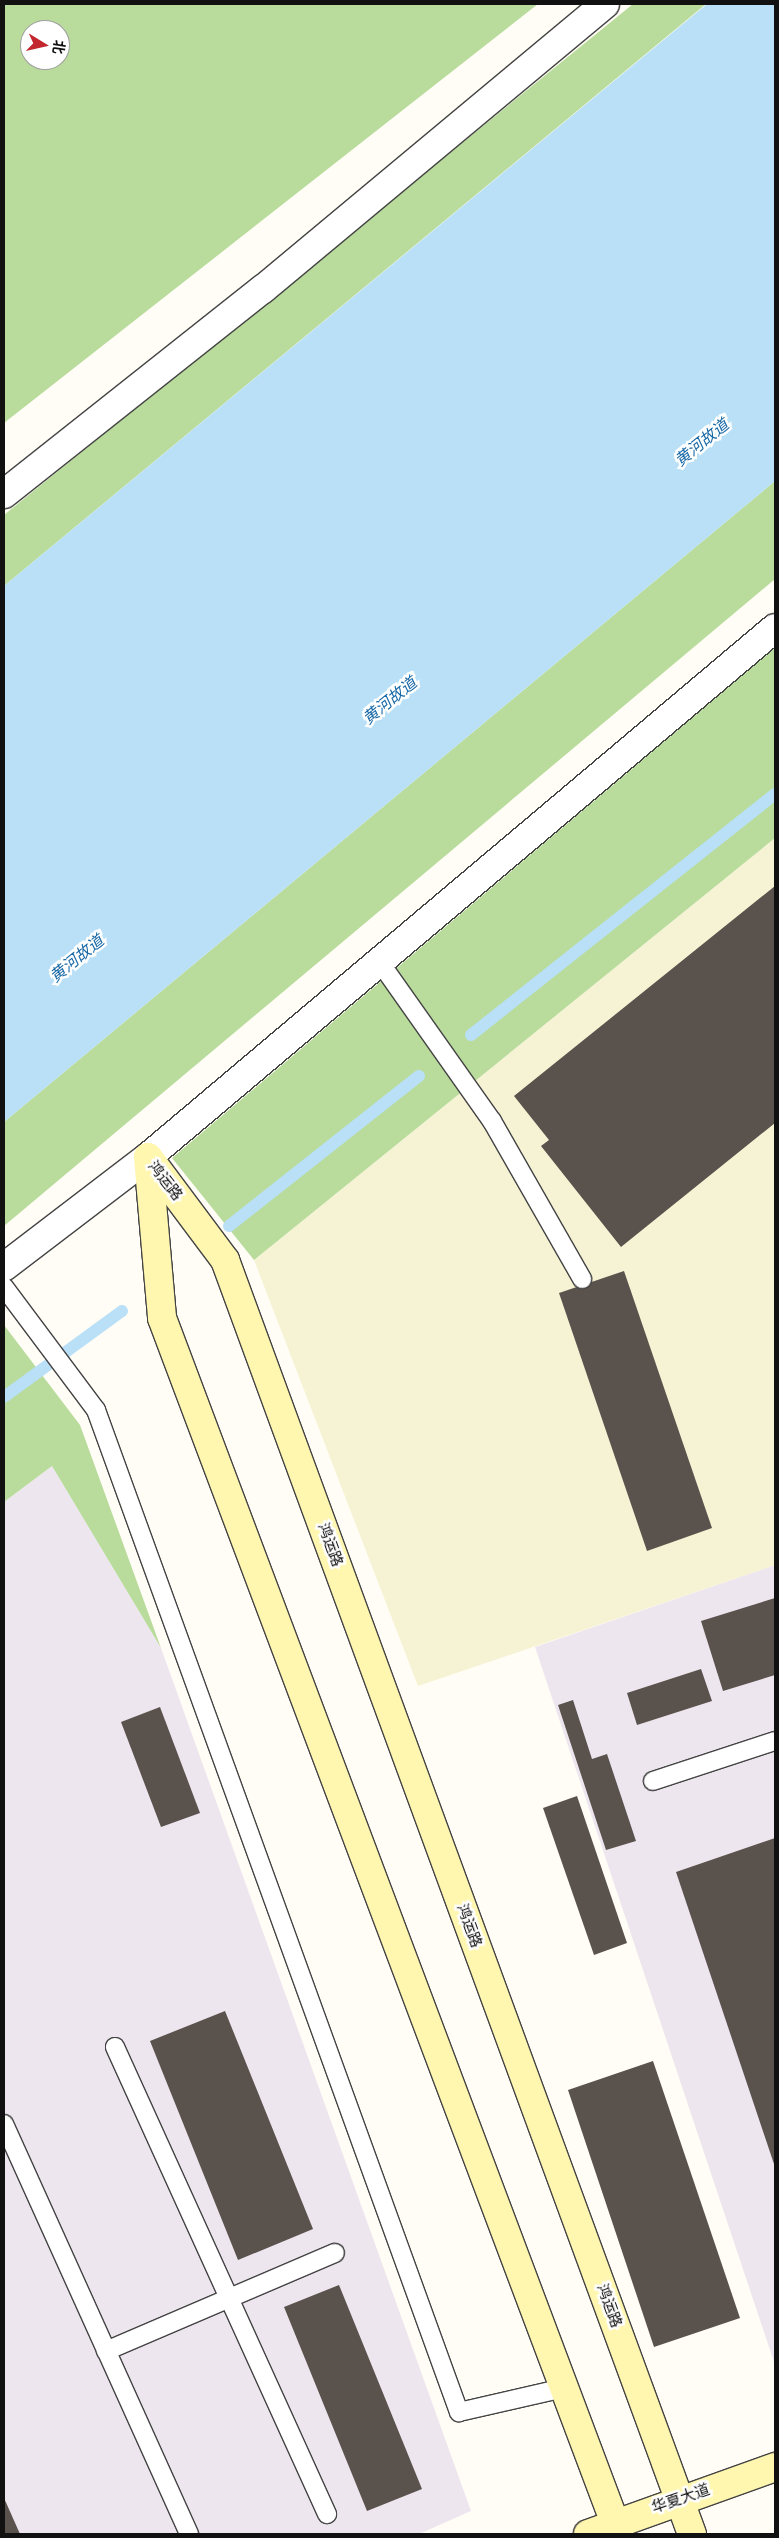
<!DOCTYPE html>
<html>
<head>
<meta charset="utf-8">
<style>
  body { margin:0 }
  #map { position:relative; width:779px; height:2538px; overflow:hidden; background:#fffdf5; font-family:"Crimson Pro","Noto Sans SC",serif }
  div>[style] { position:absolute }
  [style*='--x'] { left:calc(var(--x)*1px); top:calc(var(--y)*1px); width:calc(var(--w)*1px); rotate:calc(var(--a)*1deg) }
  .industrial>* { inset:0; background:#eee6ef }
  .farmland>* { inset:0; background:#f6f3d4 }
  .forest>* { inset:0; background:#b9dc9c }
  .water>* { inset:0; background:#b9e0f7 }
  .stream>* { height:12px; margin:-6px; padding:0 6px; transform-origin:6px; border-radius:6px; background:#b9e0f7 }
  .building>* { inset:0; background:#5a524d }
  .roads { filter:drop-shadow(1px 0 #444) drop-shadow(-1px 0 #444) drop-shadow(0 1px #444) drop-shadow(0 -1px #444) }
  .lane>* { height:18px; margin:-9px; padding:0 9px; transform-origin:9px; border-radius:9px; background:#fff }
  .street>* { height:28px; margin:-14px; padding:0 14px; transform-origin:14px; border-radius:14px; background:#fff }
  .secondary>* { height:28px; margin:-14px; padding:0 14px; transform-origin:14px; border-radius:14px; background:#fff6b0 }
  span { translate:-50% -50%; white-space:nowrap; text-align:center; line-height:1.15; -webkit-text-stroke:5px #fff; paint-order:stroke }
  .street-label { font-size:15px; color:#111 }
  .water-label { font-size:16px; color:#1768a6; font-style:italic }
  .frame { position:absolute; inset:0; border:5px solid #111; pointer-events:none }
  .north { position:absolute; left:20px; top:20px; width:50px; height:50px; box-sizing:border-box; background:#fff; border:1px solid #a0a0a0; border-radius:50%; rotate:99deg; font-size:14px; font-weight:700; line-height:20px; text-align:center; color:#111 }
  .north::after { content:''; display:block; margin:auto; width:18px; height:22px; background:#c4262e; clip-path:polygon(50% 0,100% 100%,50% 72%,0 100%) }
</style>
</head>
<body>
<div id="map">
  <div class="industrial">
    <i style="clip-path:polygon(52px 1466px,161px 1648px,471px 2511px,419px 2534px,4px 2534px,4px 1502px)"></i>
    <i style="clip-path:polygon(775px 1565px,775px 2365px,535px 1647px)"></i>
  </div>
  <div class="farmland">
    <i style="clip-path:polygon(775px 838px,775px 1565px,418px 1686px,254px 1260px)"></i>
  </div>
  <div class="forest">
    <i style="clip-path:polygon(evenodd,4px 4px,538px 4px,4px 423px,4px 4px,30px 30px,60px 30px,60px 60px,30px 60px,30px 30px)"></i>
    <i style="clip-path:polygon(633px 4px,706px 4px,4px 586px,4px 515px)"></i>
    <i style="clip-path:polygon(775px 481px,775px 579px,4px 1226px,4px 1122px)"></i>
    <i style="clip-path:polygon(775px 648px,775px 838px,254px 1260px,172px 1158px)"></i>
    <i style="clip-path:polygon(4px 1325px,80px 1425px,161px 1648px,52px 1466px,4px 1502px)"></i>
  </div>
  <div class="water">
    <i style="clip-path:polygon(707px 4px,775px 4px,775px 481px,4px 1122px,4px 586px)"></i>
  </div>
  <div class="stream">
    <i style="--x:471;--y:1035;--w:388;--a:-38.4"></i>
    <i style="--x:229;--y:1226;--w:242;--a:-38.3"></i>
    <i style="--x:4;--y:1397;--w:146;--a:-36.1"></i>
  </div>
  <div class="building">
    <i style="clip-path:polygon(775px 886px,775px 1123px,621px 1247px,541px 1146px,549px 1140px,514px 1096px)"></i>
    <i style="clip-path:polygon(624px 1271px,712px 1528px,647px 1551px,559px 1293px)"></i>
    <i style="clip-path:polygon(775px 1598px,775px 1675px,723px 1691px,701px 1621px)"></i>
    <i style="clip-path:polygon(701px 1669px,712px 1701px,637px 1725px,627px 1693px)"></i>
    <i style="clip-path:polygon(573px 1700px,592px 1759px,607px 1754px,636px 1841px,606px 1850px,558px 1705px)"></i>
    <i style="clip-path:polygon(160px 1707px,200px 1813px,161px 1827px,121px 1722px)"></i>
    <i style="clip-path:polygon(577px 1796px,627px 1943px,594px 1955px,543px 1808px)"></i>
    <i style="clip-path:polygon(775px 1838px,775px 2167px,676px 1872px)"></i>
    <i style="clip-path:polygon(225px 2011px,313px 2229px,238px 2260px,150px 2041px)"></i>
    <i style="clip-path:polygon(653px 2061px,740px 2318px,654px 2347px,568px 2090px)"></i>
    <i style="clip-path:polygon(339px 2285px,422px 2489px,367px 2511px,284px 2307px)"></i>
    <i style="clip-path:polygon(4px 2498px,20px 2534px,4px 2534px)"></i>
  </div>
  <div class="roads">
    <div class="lane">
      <i style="--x:379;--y:961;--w:196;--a:54.8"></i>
      <i style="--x:492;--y:1121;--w:182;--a:60.3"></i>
      <i style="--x:4;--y:1287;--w:154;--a:53.2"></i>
      <i style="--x:96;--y:1410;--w:1066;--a:70.09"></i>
      <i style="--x:459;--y:2412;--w:108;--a:-12.9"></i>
      <i style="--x:653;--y:1781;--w:128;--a:-18.2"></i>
      <i style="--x:115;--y:2047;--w:513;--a:65.58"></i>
      <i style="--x:4;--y:2124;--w:450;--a:65.7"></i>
      <i style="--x:106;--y:2351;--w:249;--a:-23.2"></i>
    </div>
    <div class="street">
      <i style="--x:4;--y:494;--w:330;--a:-38.4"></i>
      <i style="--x:263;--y:289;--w:445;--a:-39.8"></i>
      <i style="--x:4;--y:1267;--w:181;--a:-37.4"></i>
      <i style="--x:148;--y:1157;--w:820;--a:-40.15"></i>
    </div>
    <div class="secondary">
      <i style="--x:148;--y:1157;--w:129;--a:53.2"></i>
      <i style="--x:225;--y:1260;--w:1357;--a:69.87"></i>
      <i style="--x:148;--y:1157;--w:162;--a:85"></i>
      <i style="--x:162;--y:1318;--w:1299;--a:69.4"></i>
      <i style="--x:588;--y:2534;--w:199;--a:-19.7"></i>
    </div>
  </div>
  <div class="street-label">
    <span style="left:165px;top:1181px;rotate:52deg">鸿运路</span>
    <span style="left:330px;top:1545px;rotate:70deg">鸿运路</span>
    <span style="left:469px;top:1926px;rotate:70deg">鸿运路</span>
    <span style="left:609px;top:2306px;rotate:70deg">鸿运路</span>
    <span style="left:681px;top:2499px;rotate:-19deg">华夏大道</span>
  </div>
  <div class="water-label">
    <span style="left:702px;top:443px;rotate:-39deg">黄河故道</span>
    <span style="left:390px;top:701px;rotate:-39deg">黄河故道</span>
    <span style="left:77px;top:959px;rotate:-39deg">黄河故道</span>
  </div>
  <div class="frame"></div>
  <div class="north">北</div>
</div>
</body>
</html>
